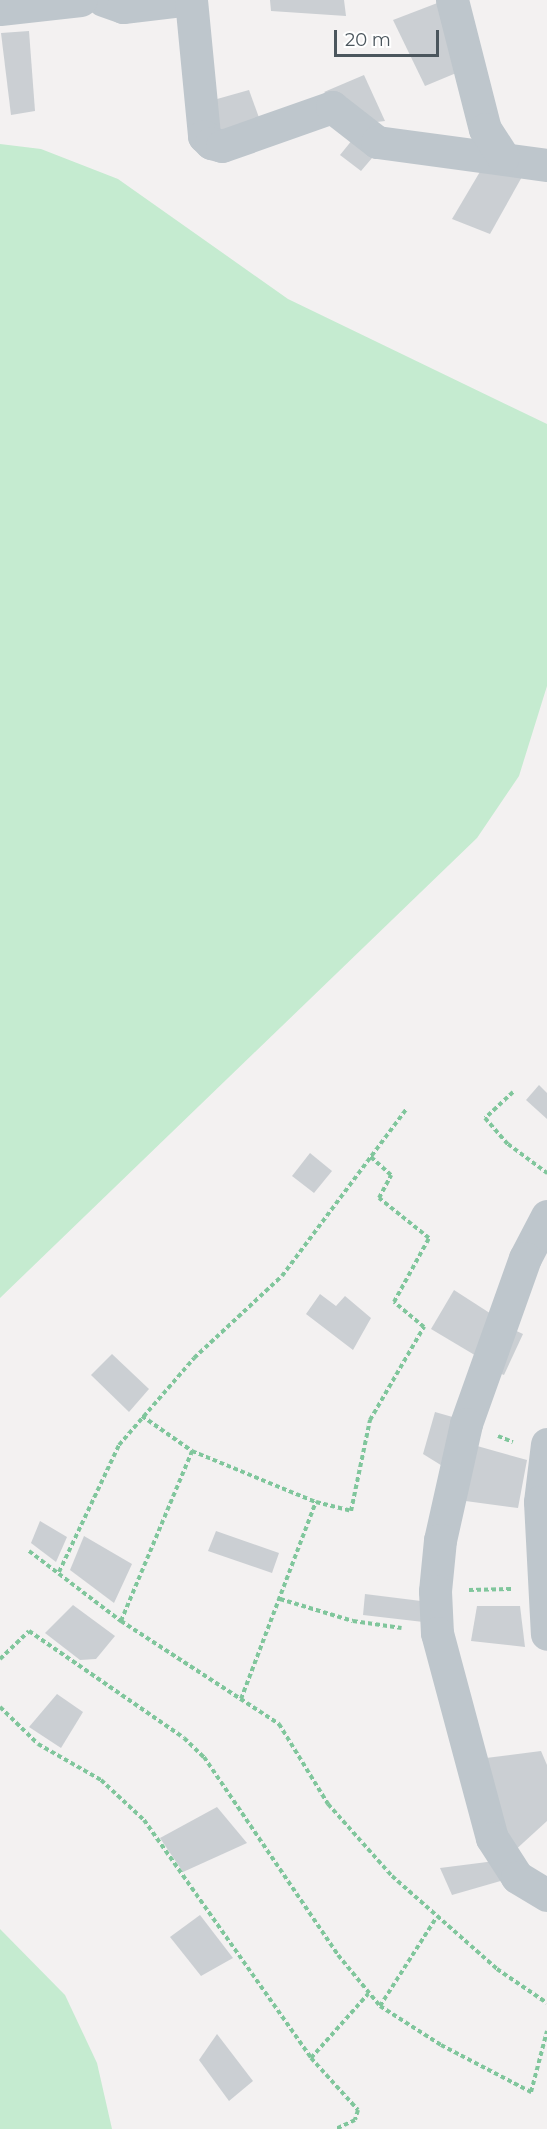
<!DOCTYPE html>
<html>
<head>
<meta charset="utf-8">
<style>
  body { margin:0 }
  #map { position:relative; width:547px; height:2129px; overflow:hidden; background:#f3f1f1; font-family:Montserrat,sans-serif }
  div>[style] { position:absolute }
  [style*='--x'] { left:calc(var(--x)*1px); top:calc(var(--y)*1px); width:calc(var(--w)*1px); rotate:calc(var(--a)*1deg) }
  .green>* { inset:0; background:#c5ebd0 }
  .building>* { inset:0; background:#cbcfd3 }
  .path>* { height:4px; margin-top:-2px; transform-origin:0; background:repeating-linear-gradient(90deg,#80c69c 0 4.5px,transparent 0 7.5px) }
  .minor>* { height:33px; margin:-16.5px; padding:0 16.5px; transform-origin:16.5px; border-radius:16.5px; background:#bec6cc }
  span { translate:-50% -50%; white-space:nowrap; text-align:center; line-height:1.15; -webkit-text-stroke:6px #fff; paint-order:stroke }
  .scale { position:absolute; left:334px; top:30px; width:105px; height:27px; box-sizing:border-box; border:3px solid #4b565d; border-top:0; padding-left:8px; font-size:18px; line-height:21px; white-space:nowrap; color:#4b565d; -webkit-text-stroke:4px #fff; paint-order:stroke }
</style>
</head>
<body>
<div id="map">
  <div class="green">
    <i style="clip-path:polygon(0 144px,41px 149px,118px 179px,288px 299px,547px 424px,547px 686px,519px 776px,477px 838px,0 1298px)"></i>
    <i style="clip-path:polygon(0 1929px,65px 1995px,97px 2063px,112px 2129px,0 2129px)"></i>
  </div>
  <div class="building">
    <i style="clip-path:polygon(270px 0,344px 0,346px 16px,271px 11px)"></i>
    <i style="clip-path:polygon(440px 2px,461px 71px,425px 86px,393px 20px)"></i>
    <i style="clip-path:polygon(29px 31px,35px 111px,11px 115px,1px 33px)"></i>
    <i style="clip-path:polygon(364px 75px,385px 121px,361px 124px,324px 92px)"></i>
    <i style="clip-path:polygon(249px 90px,262px 126px,220px 143px,210px 101px)"></i>
    <i style="clip-path:polygon(357px 134px,378px 151px,361px 171px,340px 155px)"></i>
    <i style="clip-path:polygon(481px 170px,523px 175px,490px 234px,452px 219px)"></i>
    <i style="clip-path:polygon(539px 1085px,547px 1093px,547px 1119px,526px 1100px)"></i>
    <i style="clip-path:polygon(310px 1153px,332px 1171px,314px 1193px,292px 1176px)"></i>
    <i style="clip-path:polygon(454px 1290px,499px 1319px,478px 1357px,431px 1329px)"></i>
    <i style="clip-path:polygon(320px 1294px,336px 1306px,345px 1296px,371px 1318px,353px 1350px,306px 1314px)"></i>
    <i style="clip-path:polygon(506px 1326px,523px 1334px,504px 1375px,491px 1370px)"></i>
    <i style="clip-path:polygon(112px 1354px,149px 1389px,129px 1412px,91px 1375px)"></i>
    <i style="clip-path:polygon(435px 1412px,456px 1418px,444px 1467px,423px 1454px)"></i>
    <i style="clip-path:polygon(470px 1444px,527px 1460px,518px 1508px,458px 1500px)"></i>
    <i style="clip-path:polygon(40px 1521px,67px 1537px,56px 1562px,31px 1543px)"></i>
    <i style="clip-path:polygon(216px 1531px,279px 1553px,272px 1573px,208px 1551px)"></i>
    <i style="clip-path:polygon(84px 1536px,132px 1564px,114px 1603px,70px 1570px)"></i>
    <i style="clip-path:polygon(365px 1594px,429px 1602px,432px 1623px,363px 1615px)"></i>
    <i style="clip-path:polygon(73px 1605px,115px 1636px,96px 1659px,80px 1660px,45px 1633px)"></i>
    <i style="clip-path:polygon(477px 1606px,520px 1606px,525px 1647px,471px 1641px)"></i>
    <i style="clip-path:polygon(57px 1694px,83px 1712px,61px 1748px,29px 1727px)"></i>
    <i style="clip-path:polygon(541px 1751px,547px 1765px,547px 1821px,512px 1853px,478px 1759px)"></i>
    <i style="clip-path:polygon(217px 1807px,247px 1843px,183px 1872px,160px 1838px)"></i>
    <i style="clip-path:polygon(495px 1861px,504px 1880px,452px 1895px,440px 1868px)"></i>
    <i style="clip-path:polygon(200px 1915px,233px 1958px,201px 1976px,170px 1937px)"></i>
    <i style="clip-path:polygon(217px 2034px,253px 2081px,229px 2101px,199px 2060px)"></i>
  </div>
  <div class="path">
    <i style="--x:513;--y:1092;--w:38;--a:137"></i>
    <i style="--x:485;--y:1118;--w:35;--a:49"></i>
    <i style="--x:508;--y:1144;--w:49;--a:36.6"></i>
    <i style="--x:142;--y:1416;--w:61;--a:35"></i>
    <i style="--x:192;--y:1451;--w:134;--a:22.4"></i>
    <i style="--x:498;--y:1436;--w:16;--a:22"></i>
    <i style="--x:29;--y:1551;--w:116;--a:37.3"></i>
    <i style="--x:121;--y:1621;--w:189;--a:33.1"></i>
    <i style="--x:279;--y:1724;--w:94;--a:58.5"></i>
    <i style="--x:328;--y:1804;--w:96;--a:48.4"></i>
    <i style="--x:392;--y:1876;--w:140;--a:41.5"></i>
    <i style="--x:497;--y:1969;--w:60;--a:34.2"></i>
    <i style="--x:59;--y:1572;--w:140;--a:-64.7"></i>
    <i style="--x:119;--y:1445;--w:115;--a:-49.2"></i>
    <i style="--x:194;--y:1358;--w:120;--a:-43"></i>
    <i style="--x:282;--y:1276;--w:209;--a:-53.3"></i>
    <i style="--x:469;--y:1590;--w:43;--a:-1.3"></i>
    <i style="--x:280;--y:1599;--w:76;--a:16.8"></i>
    <i style="--x:353;--y:1621;--w:49;--a:8.1"></i>
    <i style="--x:121;--y:1621;--w:184;--a:-67.3"></i>
    <i style="--x:0;--y:1659;--w:40;--a:-44"></i>
    <i style="--x:29;--y:1631;--w:188;--a:34.6"></i>
    <i style="--x:184;--y:1738;--w:28;--a:44"></i>
    <i style="--x:204;--y:1757;--w:239;--a:55.9"></i>
    <i style="--x:338;--y:1955;--w:66;--a:50.5"></i>
    <i style="--x:380;--y:2006;--w:72;--a:32.6"></i>
    <i style="--x:441;--y:2045;--w:102;--a:27.6"></i>
    <i style="--x:531;--y:2092;--w:63;--a:-75.3"></i>
    <i style="--x:241;--y:1699;--w:211;--a:-69.2"></i>
    <i style="--x:316;--y:1502;--w:36;--a:14"></i>
    <i style="--x:351;--y:1511;--w:93;--a:-78.2"></i>
    <i style="--x:370;--y:1420;--w:108;--a:-59.9"></i>
    <i style="--x:424;--y:1327;--w:39;--a:-140"></i>
    <i style="--x:394;--y:1302;--w:73;--a:-61.3"></i>
    <i style="--x:429;--y:1238;--w:64;--a:-141.3"></i>
    <i style="--x:379;--y:1198;--w:26;--a:-62"></i>
    <i style="--x:391;--y:1175;--w:30;--a:-138"></i>
    <i style="--x:0;--y:1707;--w:53;--a:44.2"></i>
    <i style="--x:38;--y:1744;--w:73;--a:29.7"></i>
    <i style="--x:101;--y:1780;--w:59;--a:42.9"></i>
    <i style="--x:144;--y:1820;--w:291;--a:54.9"></i>
    <i style="--x:311;--y:2058;--w:70;--a:47.9"></i>
    <i style="--x:358;--y:2110;--w:10;--a:107"></i>
    <i style="--x:355;--y:2120;--w:21;--a:155"></i>
    <i style="--x:380;--y:2006;--w:104;--a:-57.5"></i>
    <i style="--x:311;--y:2058;--w:86;--a:-48.3"></i>
  </div>
  <div class="minor">
    <i style="--x:103;--y:0;--w:21;--a:19"></i>
    <i style="--x:123;--y:7;--w:59;--a:-6.8"></i>
    <i style="--x:191;--y:0;--w:137;--a:84.5"></i>
    <i style="--x:204;--y:136;--w:10;--a:45"></i>
    <i style="--x:211;--y:143;--w:11;--a:15"></i>
    <i style="--x:222;--y:146;--w:117;--a:-19.5"></i>
    <i style="--x:332;--y:107;--w:57;--a:37.9"></i>
    <i style="--x:377;--y:142;--w:172;--a:7.7"></i>
    <i style="--x:452;--y:0;--w:133;--a:75.7"></i>
    <i style="--x:485;--y:129;--w:33;--a:57"></i>
    <i style="--x:0;--y:9;--w:81;--a:-6.3"></i>
    <i style="--x:547;--y:1216;--w:47;--a:117.6"></i>
    <i style="--x:525;--y:1258;--w:176;--a:109.6"></i>
    <i style="--x:466;--y:1424;--w:119;--a:102.6"></i>
    <i style="--x:440;--y:1540;--w:51;--a:95.6"></i>
    <i style="--x:435;--y:1591;--w:42;--a:87.3"></i>
    <i style="--x:437;--y:1633;--w:212;--a:75"></i>
    <i style="--x:492;--y:1838;--w:46;--a:57.3"></i>
    <i style="--x:517;--y:1877;--w:35;--a:31"></i>
    <i style="--x:547;--y:1444;--w:58;--a:96.9"></i>
    <i style="--x:540;--y:1502;--w:132;--a:87"></i>
  </div>
  <div class="scale">20 m</div>
</div>
</body>
</html>
